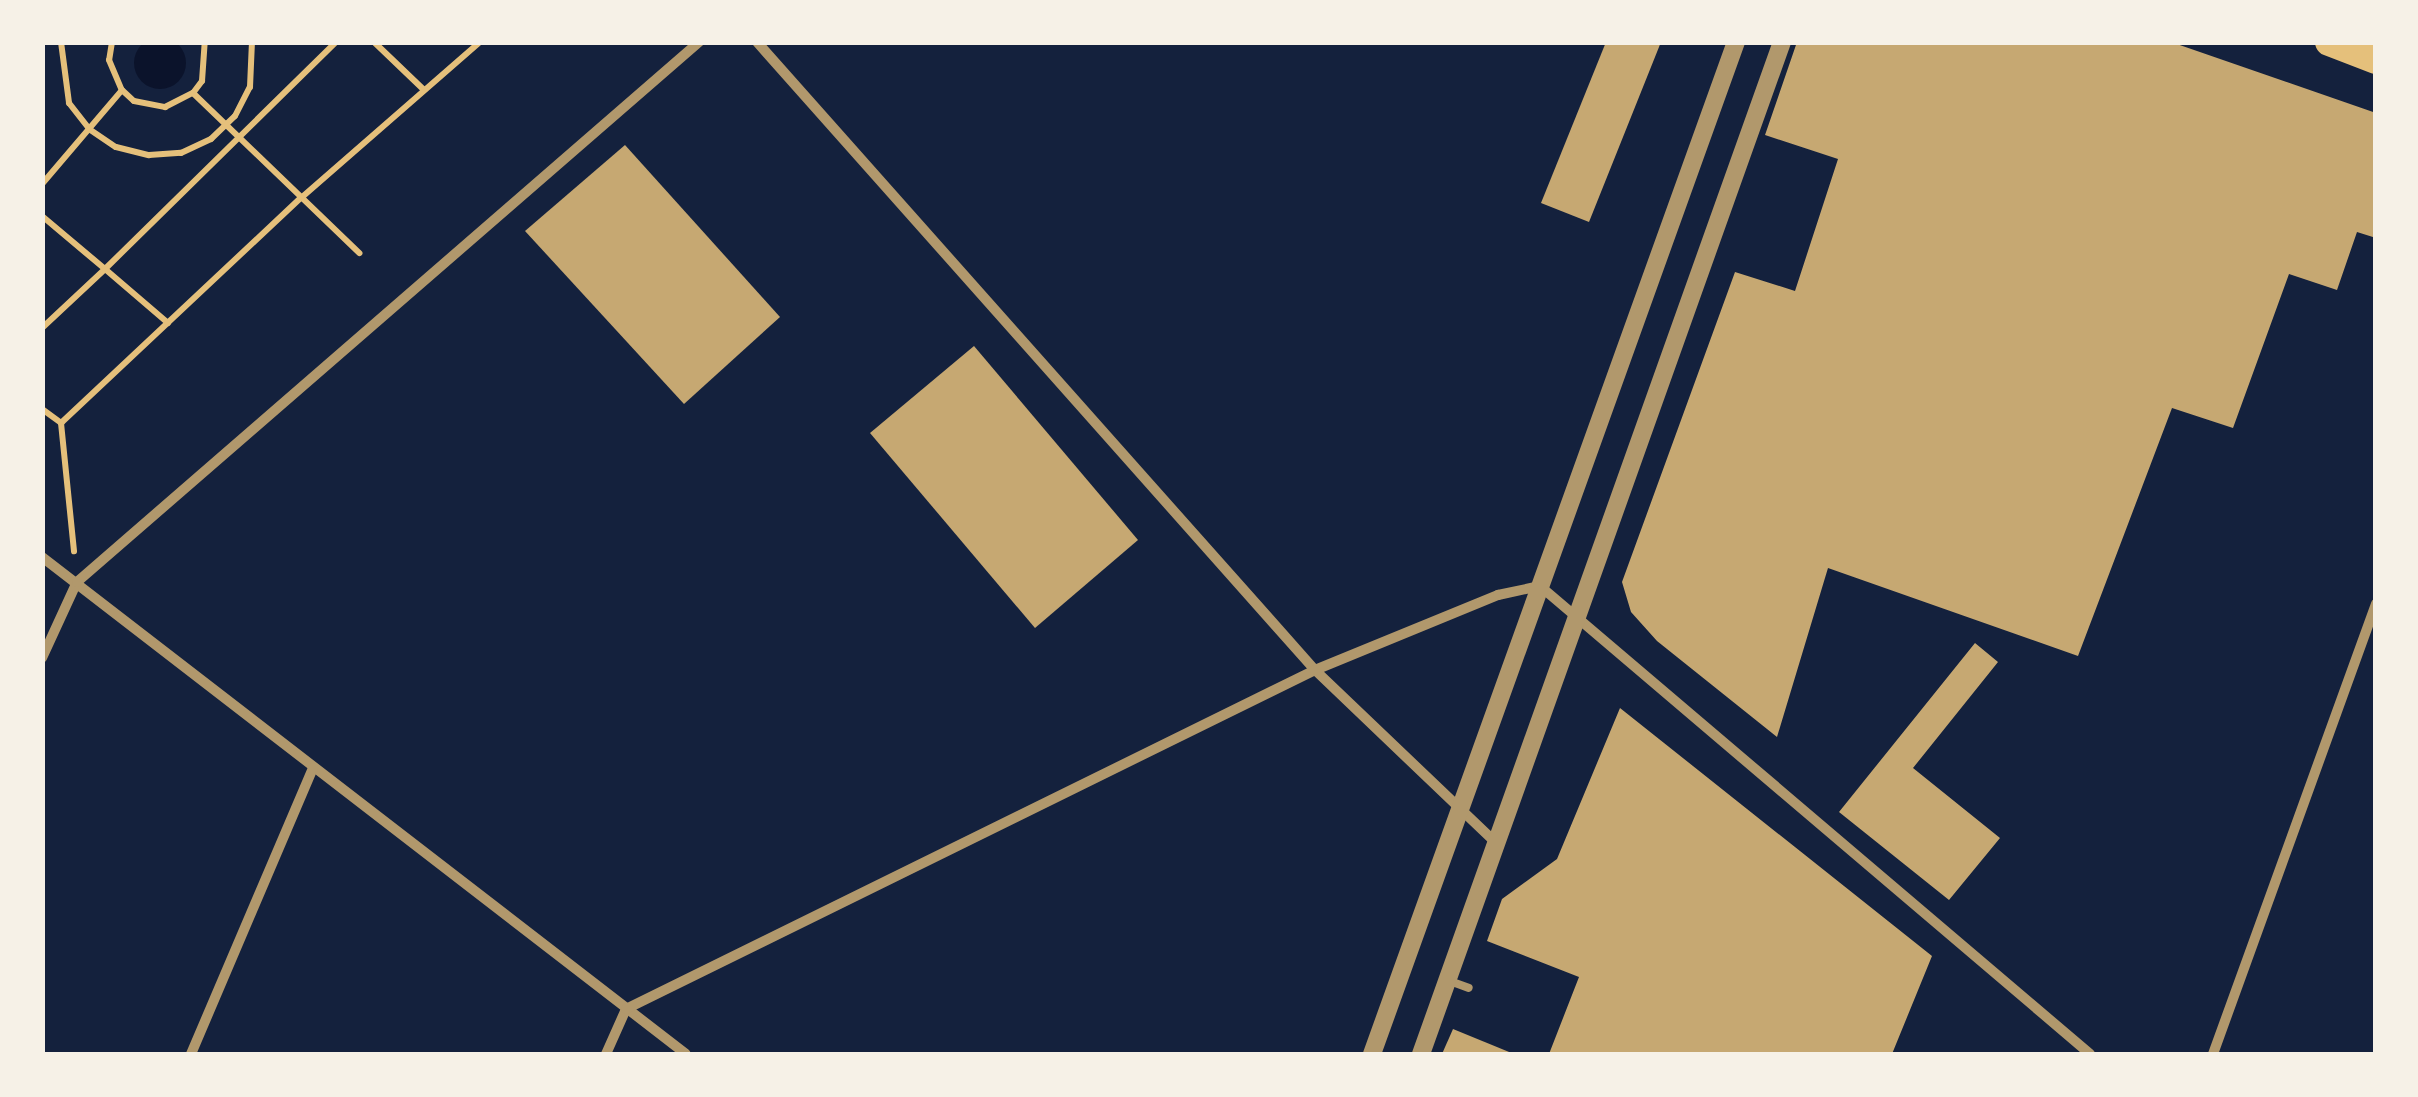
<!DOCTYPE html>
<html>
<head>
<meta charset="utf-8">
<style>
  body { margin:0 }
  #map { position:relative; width:2418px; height:1097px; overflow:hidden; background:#14213d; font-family:Lato,sans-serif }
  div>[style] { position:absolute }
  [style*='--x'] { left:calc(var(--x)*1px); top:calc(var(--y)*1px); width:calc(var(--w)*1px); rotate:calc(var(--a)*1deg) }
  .water>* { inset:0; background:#0b132b }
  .round { border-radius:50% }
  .building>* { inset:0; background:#c6a872 }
  .path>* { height:6px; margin:-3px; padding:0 3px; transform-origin:3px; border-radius:3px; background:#e5c07b }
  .service>* { height:8px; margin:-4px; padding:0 4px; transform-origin:4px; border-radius:4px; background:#b1986c }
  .minor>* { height:10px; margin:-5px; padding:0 5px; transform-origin:5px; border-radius:5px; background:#b1986c }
  .tertiary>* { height:18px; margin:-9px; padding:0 9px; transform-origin:9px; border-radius:9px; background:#b1986c }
  .trunk>* { height:28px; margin:-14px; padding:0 14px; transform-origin:14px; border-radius:14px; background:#e5c07b }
  span { translate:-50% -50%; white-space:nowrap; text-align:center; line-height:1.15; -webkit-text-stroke:8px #f6f1e7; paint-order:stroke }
  .frame { position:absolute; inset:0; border:45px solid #f6f1e7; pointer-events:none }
</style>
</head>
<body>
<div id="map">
  <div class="water">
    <i class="round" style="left:134px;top:37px;width:52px;height:52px"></i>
  </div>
  <div class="building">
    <i style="clip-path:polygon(1606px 42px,1661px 42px,1589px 222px,1541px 203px)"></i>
    <i style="clip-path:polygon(1797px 42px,2171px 42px,2376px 113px,2376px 238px,2357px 232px,2337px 290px,2289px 274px,2233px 428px,2172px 408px,2078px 656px,1828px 568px,1777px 737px,1657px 641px,1631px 612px,1622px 582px,1735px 272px,1795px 291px,1838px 159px,1765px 135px)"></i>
    <i style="clip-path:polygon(625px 145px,780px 317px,684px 404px,525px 231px)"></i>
    <i style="clip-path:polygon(974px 346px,1138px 540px,1035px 628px,870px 433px)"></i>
    <i style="clip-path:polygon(1975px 643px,1998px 662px,1913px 768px,2000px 838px,1949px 900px,1839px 812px)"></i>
    <i style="clip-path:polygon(1620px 708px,1932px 956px,1892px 1054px,1549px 1054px,1579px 977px,1487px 941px,1502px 899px,1557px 859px)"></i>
    <i style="clip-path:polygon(1453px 1029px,1514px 1054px,1442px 1054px)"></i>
  </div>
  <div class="path">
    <i style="--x:61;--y:42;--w:62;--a:82.5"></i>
    <i style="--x:69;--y:103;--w:33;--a:52"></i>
    <i style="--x:89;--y:129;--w:32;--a:34"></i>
    <i style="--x:116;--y:147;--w:34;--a:14"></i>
    <i style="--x:149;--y:155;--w:32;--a:-4"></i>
    <i style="--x:181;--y:153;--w:33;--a:-25"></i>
    <i style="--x:211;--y:139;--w:33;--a:-44"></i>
    <i style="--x:235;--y:116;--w:33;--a:-63"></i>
    <i style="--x:250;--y:87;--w:45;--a:-87.5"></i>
    <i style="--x:112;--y:42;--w:18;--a:99"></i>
    <i style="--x:109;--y:60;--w:33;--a:67"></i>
    <i style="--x:122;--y:90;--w:16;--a:43"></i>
    <i style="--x:134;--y:101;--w:32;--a:11"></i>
    <i style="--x:165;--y:107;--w:31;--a:-27"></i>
    <i style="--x:193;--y:93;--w:15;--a:-53"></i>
    <i style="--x:202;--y:81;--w:39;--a:-86"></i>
    <i style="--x:374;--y:42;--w:69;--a:43.8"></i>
    <i style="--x:193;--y:93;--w:231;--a:43.9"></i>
    <i style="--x:42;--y:184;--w:123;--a:-49.6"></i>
    <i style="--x:42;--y:216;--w:82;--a:40.1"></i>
    <i style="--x:105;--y:269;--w:324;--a:-44.5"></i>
    <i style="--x:42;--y:328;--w:86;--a:-43.1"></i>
    <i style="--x:105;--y:269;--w:83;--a:40.6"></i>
    <i style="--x:42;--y:409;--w:24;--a:36"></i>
    <i style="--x:61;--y:423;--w:329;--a:-43.2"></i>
    <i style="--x:301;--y:198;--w:237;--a:-41.1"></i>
    <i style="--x:61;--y:423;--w:129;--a:84.2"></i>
  </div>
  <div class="service">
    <i style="--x:1447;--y:980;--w:23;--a:20"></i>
  </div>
  <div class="minor">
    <i style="--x:757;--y:42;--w:840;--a:48.38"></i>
    <i style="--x:1315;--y:670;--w:250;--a:43.7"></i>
    <i style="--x:42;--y:557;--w:813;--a:37.66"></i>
    <i style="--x:42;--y:658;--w:84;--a:-65.3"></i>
    <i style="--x:77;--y:582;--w:824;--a:-40.96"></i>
    <i style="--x:191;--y:1054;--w:311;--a:-66.9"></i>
    <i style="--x:606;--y:1054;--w:49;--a:-66"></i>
    <i style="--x:626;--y:1009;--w:768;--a:-26.2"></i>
    <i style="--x:1315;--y:670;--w:198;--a:-22.3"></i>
    <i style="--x:1498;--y:595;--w:43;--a:-12.1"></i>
    <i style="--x:1540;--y:586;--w:722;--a:40.39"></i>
    <i style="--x:2213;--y:1054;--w:479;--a:-70.1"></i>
  </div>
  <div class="tertiary">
    <i style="--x:1372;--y:1054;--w:1075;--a:-70.22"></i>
    <i style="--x:1421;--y:1054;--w:1074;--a:-70.37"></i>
  </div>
  <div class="trunk">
    <i style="--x:2329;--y:42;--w:50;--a:21"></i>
  </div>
  <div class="frame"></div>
</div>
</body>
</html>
